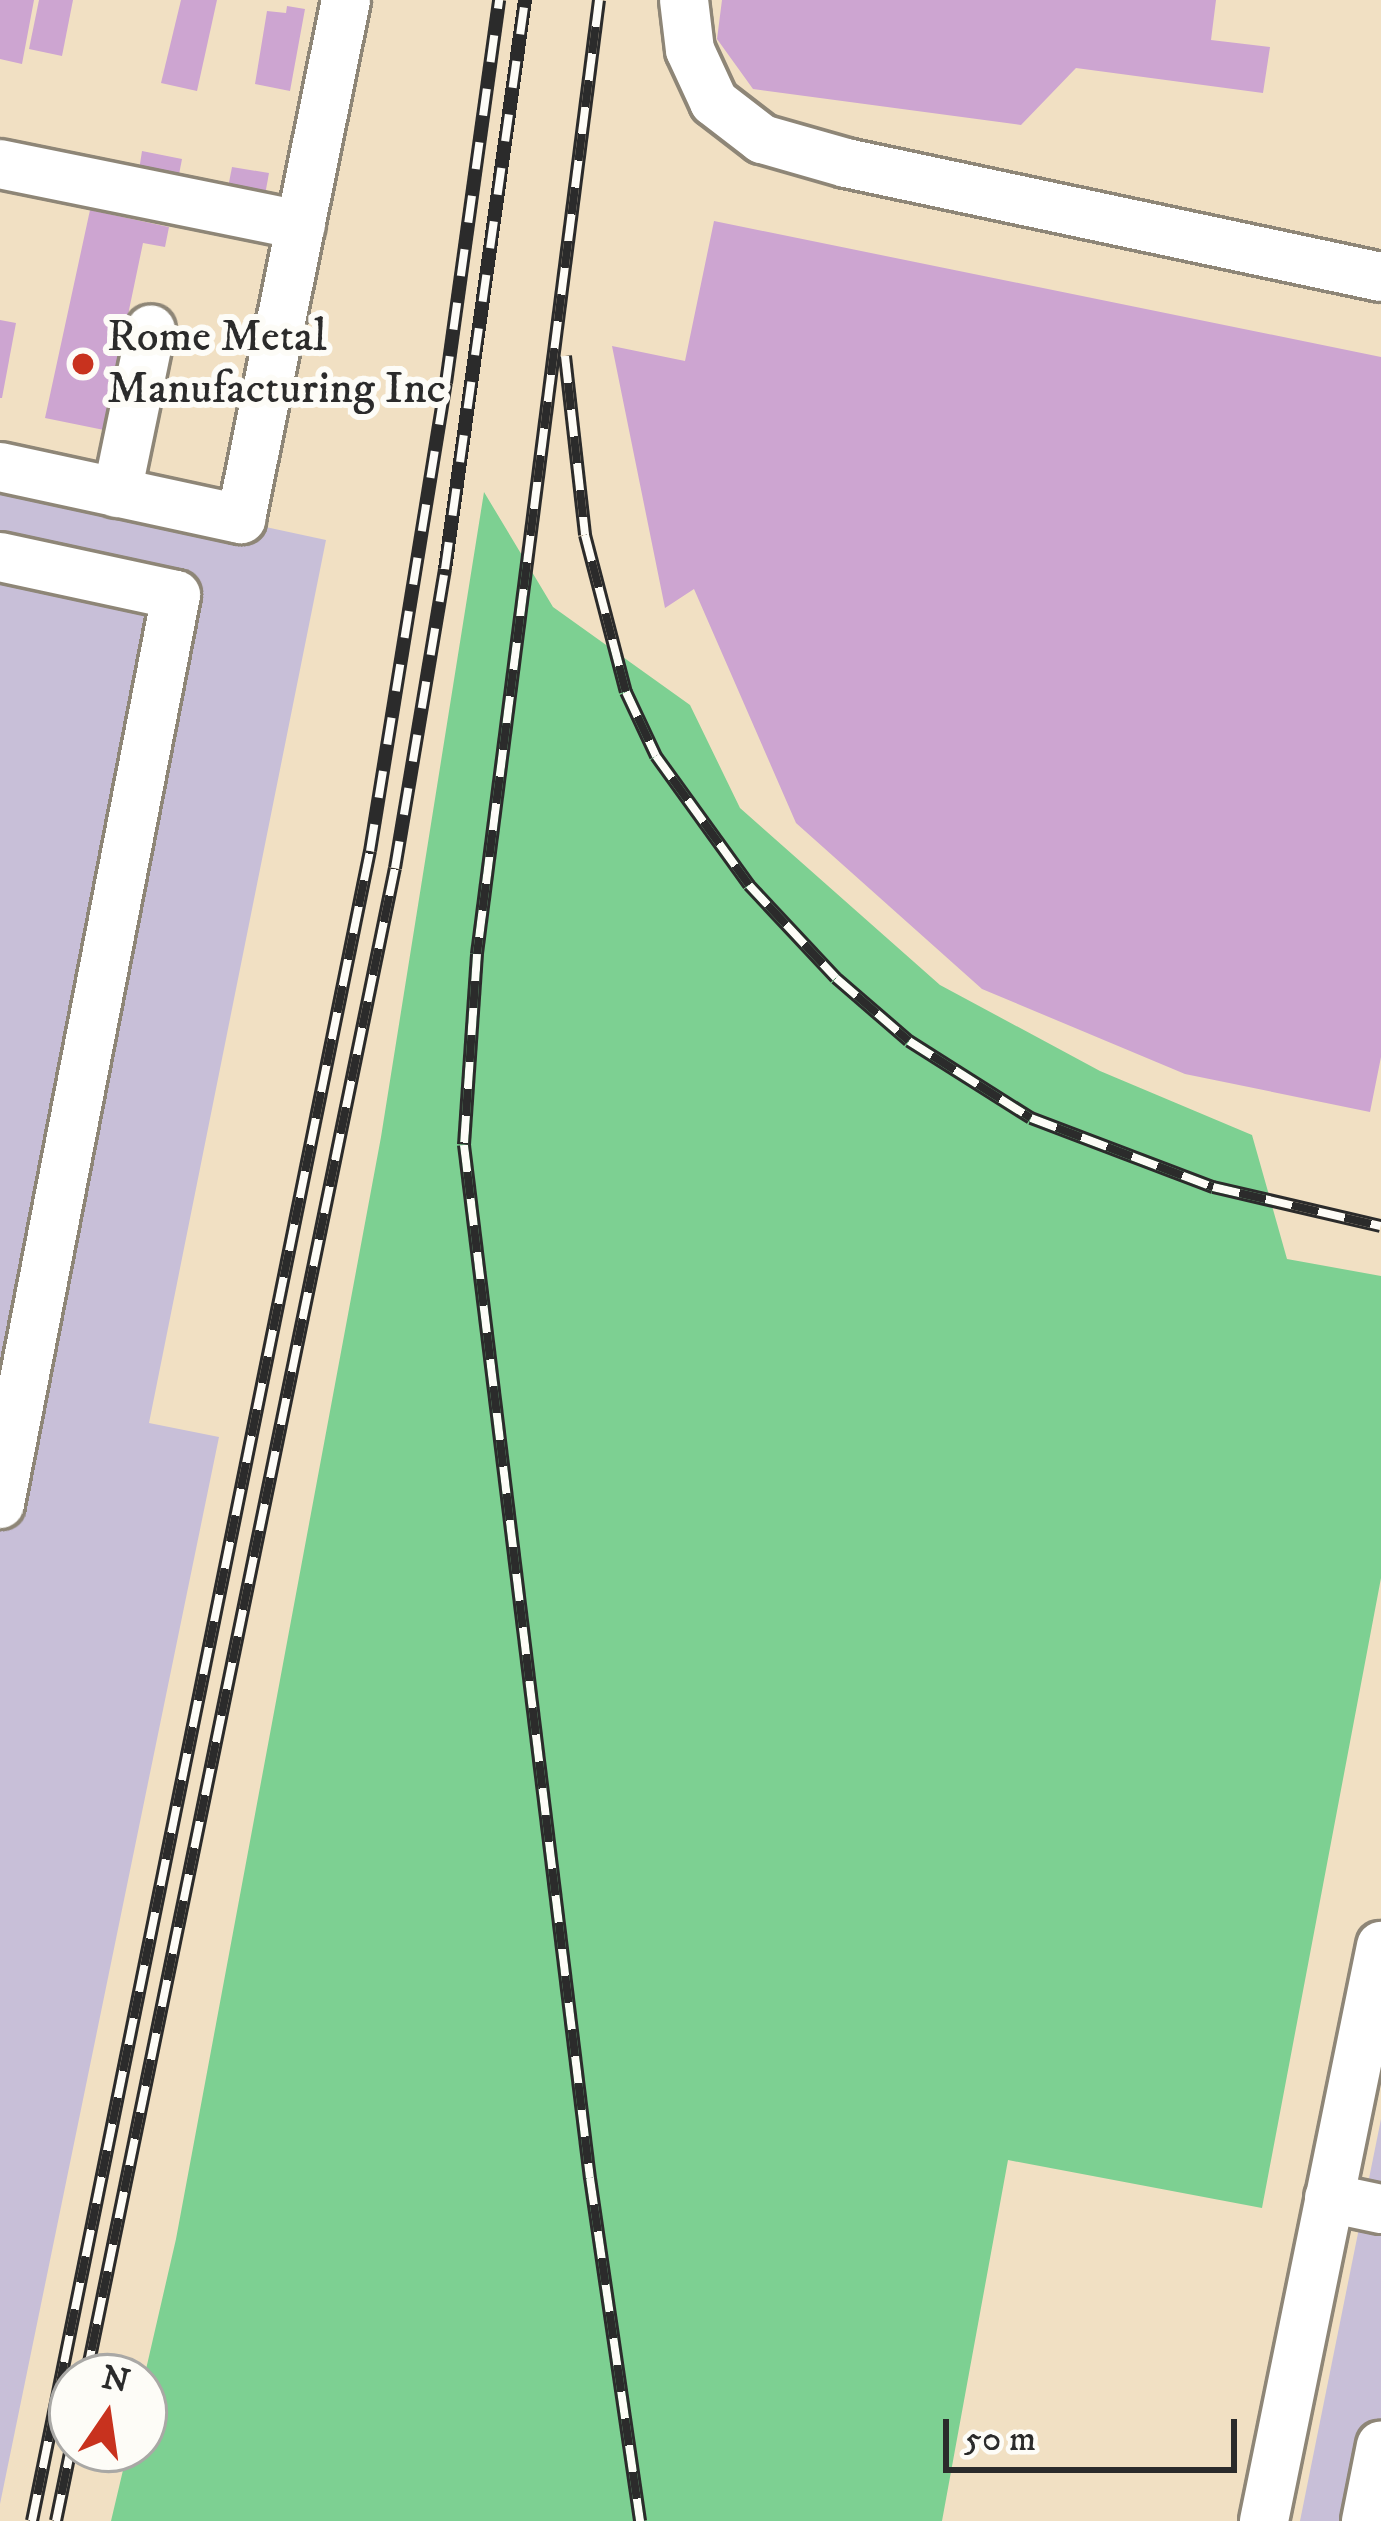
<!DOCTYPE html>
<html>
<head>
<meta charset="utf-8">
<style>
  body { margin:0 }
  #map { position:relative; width:1381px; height:2521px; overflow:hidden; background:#f1e0c3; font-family:"IM FELL DW Pica",serif }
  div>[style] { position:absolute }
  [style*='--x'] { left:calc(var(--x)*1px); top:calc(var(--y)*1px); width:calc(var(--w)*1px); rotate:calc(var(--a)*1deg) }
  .industrial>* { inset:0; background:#c8bfd8 }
  .green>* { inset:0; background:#7dd092 }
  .building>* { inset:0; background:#cda5d1 }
  .roads { filter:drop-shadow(3px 0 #8e8677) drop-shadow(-3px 0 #8e8677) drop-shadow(0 3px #8e8677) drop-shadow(0 -3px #8e8677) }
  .minor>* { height:48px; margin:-24px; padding:0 24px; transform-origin:24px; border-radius:24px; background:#fff }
  .rail>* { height:14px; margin-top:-7px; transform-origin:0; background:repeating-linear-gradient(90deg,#fdfcf7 0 27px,#2b2b2b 0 54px); box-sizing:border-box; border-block:3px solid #2b2b2b }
  .dots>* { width:33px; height:33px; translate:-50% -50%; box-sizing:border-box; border:6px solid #fdfcf7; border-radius:50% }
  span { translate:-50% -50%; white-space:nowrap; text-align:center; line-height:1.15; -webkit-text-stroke:12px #fdfcf7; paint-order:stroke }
  .poi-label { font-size:45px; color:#2b2b2b }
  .left { translate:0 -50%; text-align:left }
  .north { position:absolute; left:48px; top:2353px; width:120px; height:120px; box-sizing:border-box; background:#fdfcf7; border:3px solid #a9a8a5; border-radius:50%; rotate:13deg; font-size:33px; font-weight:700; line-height:48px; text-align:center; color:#2b2b2b }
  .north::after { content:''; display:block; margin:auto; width:42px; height:54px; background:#c8321e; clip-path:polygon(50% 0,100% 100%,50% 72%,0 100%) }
  .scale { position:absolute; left:943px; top:2419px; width:294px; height:54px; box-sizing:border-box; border:6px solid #2b2b2b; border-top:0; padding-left:15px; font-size:36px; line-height:42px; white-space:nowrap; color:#2b2b2b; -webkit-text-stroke:9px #fdfcf7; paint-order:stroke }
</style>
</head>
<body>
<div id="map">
  <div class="industrial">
    <i style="clip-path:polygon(0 470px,326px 540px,149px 1423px,219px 1437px,0 2504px)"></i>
    <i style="clip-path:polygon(1381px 2119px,1381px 2521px,1300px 2521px)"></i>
  </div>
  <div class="green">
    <i style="clip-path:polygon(484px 492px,553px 607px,690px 705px,740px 808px,940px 985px,1100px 1071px,1252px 1135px,1287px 1259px,1381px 1276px,1381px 1578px,1262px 2208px,1008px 2160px,942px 2521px,111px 2521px,128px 2449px,144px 2449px,144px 2378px,176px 2239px,381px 1137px)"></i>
  </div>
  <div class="building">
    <i style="clip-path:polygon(0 0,34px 0,22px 64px,0 59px)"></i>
    <i style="clip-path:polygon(39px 0,73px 0,62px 56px,29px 49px)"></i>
    <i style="clip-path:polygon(181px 0,217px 0,197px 91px,161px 83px)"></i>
    <i style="clip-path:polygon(722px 0,1216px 0,1211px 40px,1270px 47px,1263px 93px,1076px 68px,1021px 125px,753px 89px,717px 39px)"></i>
    <i style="clip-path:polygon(287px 6px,305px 9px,290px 91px,255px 84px,267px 11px,286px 13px)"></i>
    <i style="clip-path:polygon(142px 151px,182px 159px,177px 185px,138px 177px)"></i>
    <i style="clip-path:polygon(232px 167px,269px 173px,263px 206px,226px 198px)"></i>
    <i style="clip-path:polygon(90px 210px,169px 227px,165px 247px,143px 243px,104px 430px,45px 418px)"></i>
    <i style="clip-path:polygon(714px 221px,1381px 357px,1381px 1057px,1370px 1112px,1185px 1074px,982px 989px,796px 823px,694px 589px,665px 608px,612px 346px,685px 361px)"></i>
    <i style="clip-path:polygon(0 320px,16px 323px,2px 398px,0 398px)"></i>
  </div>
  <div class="roads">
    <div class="minor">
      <i style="--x:684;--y:0;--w:50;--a:83.2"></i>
      <i style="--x:690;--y:50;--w:57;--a:65.2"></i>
      <i style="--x:714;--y:102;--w:61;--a:37.6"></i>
      <i style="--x:762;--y:139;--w:87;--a:15.9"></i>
      <i style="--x:846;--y:163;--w:547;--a:12.03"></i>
      <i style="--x:0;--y:164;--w:307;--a:11.5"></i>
      <i style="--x:0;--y:467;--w:247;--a:12.2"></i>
      <i style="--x:241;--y:519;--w:530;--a:-78.56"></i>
      <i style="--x:117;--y:493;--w:167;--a:-78.3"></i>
      <i style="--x:0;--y:557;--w:180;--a:12.2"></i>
      <i style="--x:176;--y:595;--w:926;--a:100.96"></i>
      <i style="--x:1329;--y:2198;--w:53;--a:11.9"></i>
      <i style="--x:1264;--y:2521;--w:587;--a:-78.5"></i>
      <i style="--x:1366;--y:2521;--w:77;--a:-78.8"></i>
    </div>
  </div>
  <div class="rail">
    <i style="--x:599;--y:0;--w:962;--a:97.29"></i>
    <i style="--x:477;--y:954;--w:191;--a:93.9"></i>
    <i style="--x:464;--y:1145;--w:1041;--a:83.05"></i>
    <i style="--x:590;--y:2178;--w:347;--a:81.7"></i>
    <i style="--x:565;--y:356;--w:180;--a:83.6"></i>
    <i style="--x:585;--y:535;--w:162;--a:75.4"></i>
    <i style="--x:626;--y:692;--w:71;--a:64.9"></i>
    <i style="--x:656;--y:756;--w:159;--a:54.2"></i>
    <i style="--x:749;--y:885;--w:127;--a:46.9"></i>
    <i style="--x:836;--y:978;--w:96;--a:40.8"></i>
    <i style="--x:909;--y:1041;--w:144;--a:32.3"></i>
    <i style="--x:1031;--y:1118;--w:195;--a:20.8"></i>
    <i style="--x:1213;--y:1187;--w:172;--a:13.1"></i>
    <i style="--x:86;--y:2377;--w:1540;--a:-78.43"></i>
    <i style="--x:395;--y:868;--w:303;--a:-80.5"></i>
    <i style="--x:445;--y:569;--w:575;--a:-82"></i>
    <i style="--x:32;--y:2521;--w:1704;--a:-78.56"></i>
    <i style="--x:370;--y:851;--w:474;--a:-80.8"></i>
    <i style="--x:446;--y:383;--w:387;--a:-82.1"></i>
    <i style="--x:56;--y:2521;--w:80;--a:-78.4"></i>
  </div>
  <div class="dots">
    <i style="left:83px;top:364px;background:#c8321e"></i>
  </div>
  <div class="poi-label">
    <span class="left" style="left:107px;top:364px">Rome Metal<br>Manufacturing Inc</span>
  </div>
  <div class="north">N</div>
  <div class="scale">50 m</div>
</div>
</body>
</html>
